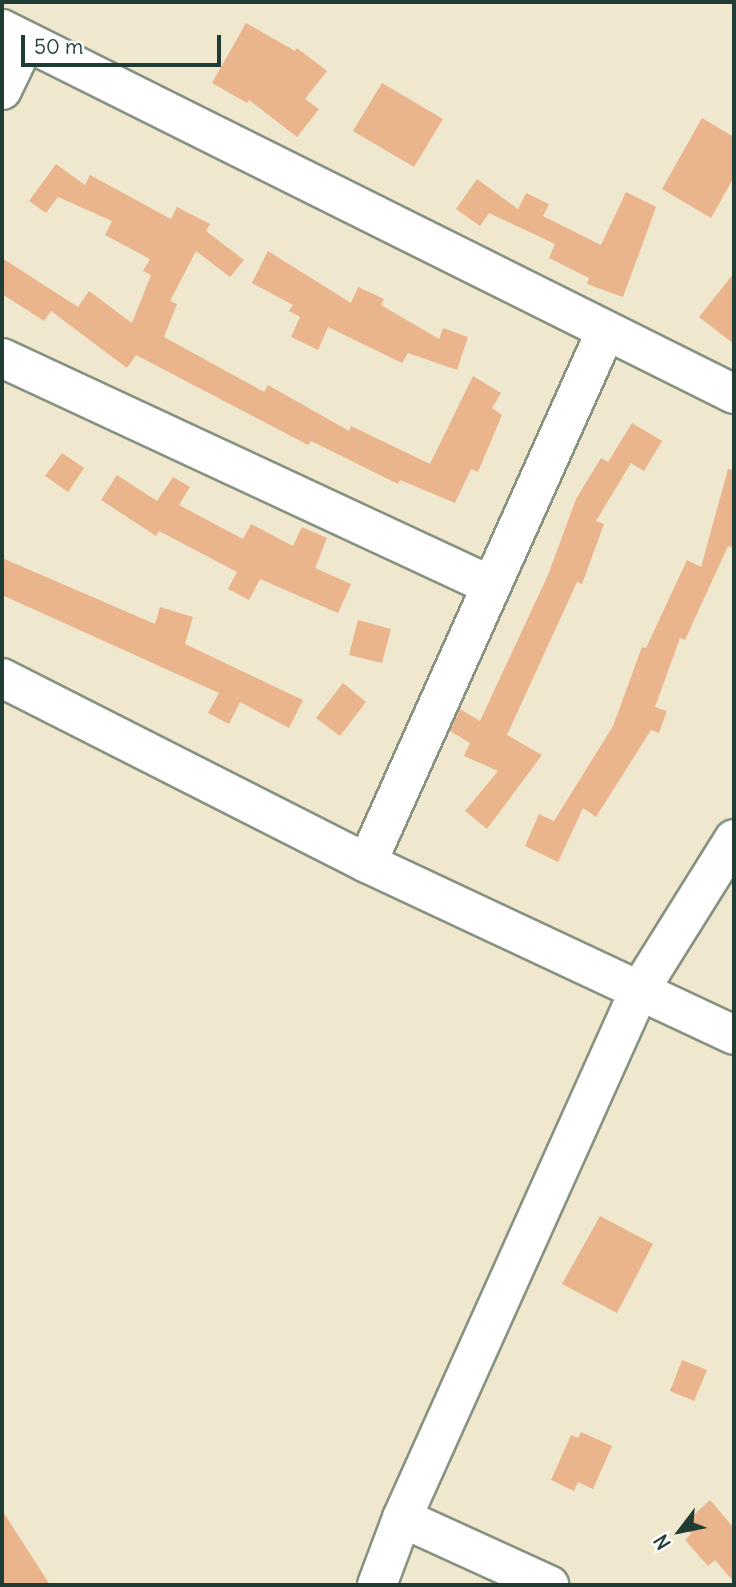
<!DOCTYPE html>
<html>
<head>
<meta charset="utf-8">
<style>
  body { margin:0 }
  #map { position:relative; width:736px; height:1587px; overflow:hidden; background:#efe8ce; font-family:Delius,sans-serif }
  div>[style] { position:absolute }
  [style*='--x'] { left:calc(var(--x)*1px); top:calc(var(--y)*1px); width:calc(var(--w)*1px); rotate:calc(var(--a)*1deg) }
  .building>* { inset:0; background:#eab58d }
  .roads { filter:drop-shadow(2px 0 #879281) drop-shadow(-2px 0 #879281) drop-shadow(0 2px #879281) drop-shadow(0 -2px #879281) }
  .minor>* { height:38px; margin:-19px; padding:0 19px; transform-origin:19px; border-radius:19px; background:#fff }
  span { translate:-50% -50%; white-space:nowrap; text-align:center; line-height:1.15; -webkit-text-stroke:6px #fff; paint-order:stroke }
  .frame { position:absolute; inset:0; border:4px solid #1f3d34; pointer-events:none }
  .north { position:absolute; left:645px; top:1496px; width:70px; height:70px; -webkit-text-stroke:5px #fff; paint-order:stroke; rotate:238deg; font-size:19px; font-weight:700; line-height:28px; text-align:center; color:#1f3d34 }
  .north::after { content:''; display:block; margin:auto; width:24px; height:32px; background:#1f3d34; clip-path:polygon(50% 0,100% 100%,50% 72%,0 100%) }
  .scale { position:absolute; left:21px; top:35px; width:200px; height:32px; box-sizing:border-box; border:4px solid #1f3d34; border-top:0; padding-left:9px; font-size:21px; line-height:24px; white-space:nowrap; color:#1f3d34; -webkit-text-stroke:5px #fff; paint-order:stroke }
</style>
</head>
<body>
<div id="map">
  <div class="building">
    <i style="clip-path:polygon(246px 23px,295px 51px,297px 48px,327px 71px,305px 99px,319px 109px,297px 137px,249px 100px,247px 103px,212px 83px)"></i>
    <i style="clip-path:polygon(382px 83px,443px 119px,414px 167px,353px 131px)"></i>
    <i style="clip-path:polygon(702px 118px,734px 137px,734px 177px,711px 218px,662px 189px)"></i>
    <i style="clip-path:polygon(56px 164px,85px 185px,90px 175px,171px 219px,177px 207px,210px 224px,206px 231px,244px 260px,230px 277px,196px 251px,170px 301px,177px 304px,164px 337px,264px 392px,268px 385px,349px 431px,351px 426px,430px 464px,473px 376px,501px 393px,492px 408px,502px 415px,478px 472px,471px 469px,455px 503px,400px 480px,398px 484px,311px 441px,308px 445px,136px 355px,127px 368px,51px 311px,44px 321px,2px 294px,2px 258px,78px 307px,89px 291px,132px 323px,151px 275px,143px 271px,150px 259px,105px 235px,112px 221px,58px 197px,46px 213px,29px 201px)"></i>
    <i style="clip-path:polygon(477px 179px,518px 209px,526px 193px,549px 204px,543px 216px,601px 245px,626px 192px,656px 207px,623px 297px,587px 284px,589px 278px,549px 258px,555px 244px,489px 213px,480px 226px,456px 209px)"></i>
    <i style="clip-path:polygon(268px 251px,351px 303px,358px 287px,384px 299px,381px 305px,439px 339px,443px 328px,468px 337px,457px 370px,408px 353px,402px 363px,328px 327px,318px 350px,291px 337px,300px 317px,289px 311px,293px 305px,252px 283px)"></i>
    <i style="clip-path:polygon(734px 273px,734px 344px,699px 317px)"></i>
    <i style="clip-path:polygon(632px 423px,662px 441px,644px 471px,631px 463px,596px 521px,604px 524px,582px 584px,577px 582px,507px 735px,542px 755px,487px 829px,465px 811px,498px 771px,464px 756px,470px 743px,450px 731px,460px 709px,480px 721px,548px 575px,576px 499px,601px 458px,608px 462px)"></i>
    <i style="clip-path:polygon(62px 453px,84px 468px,68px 492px,45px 476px)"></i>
    <i style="clip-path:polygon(728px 469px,734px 470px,734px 548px,728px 546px,685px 640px,680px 638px,655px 707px,667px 711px,659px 733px,651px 730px,596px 817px,583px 808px,558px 862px,525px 846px,539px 814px,554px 821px,613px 726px,642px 647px,646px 648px,687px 560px,701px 567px)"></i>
    <i style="clip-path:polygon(117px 475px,157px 501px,173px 477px,190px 487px,179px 505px,243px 539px,251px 524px,293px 546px,302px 527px,327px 538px,315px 568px,351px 584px,338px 613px,260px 579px,249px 600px,228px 589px,237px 572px,159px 531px,156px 536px,101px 500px)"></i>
    <i style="clip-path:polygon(2px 558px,155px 624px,160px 607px,193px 617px,185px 644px,303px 700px,289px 728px,240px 702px,229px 724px,208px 713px,219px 693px,2px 595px)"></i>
    <i style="clip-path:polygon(358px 620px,391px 629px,382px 663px,349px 655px)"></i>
    <i style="clip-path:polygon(343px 683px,366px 702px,340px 736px,316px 718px)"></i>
    <i style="clip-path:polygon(600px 1216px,653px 1244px,617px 1313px,562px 1284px)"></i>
    <i style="clip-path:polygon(682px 1360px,707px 1370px,694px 1401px,670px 1391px)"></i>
    <i style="clip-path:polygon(581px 1432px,612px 1446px,593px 1489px,578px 1482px,574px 1491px,551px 1480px,571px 1435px,578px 1438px)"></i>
    <i style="clip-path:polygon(710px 1500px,734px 1528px,734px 1582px,715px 1560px,708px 1566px,685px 1540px,691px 1534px,683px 1525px)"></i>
    <i style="clip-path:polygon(2px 1510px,50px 1585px,2px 1585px)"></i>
  </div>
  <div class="roads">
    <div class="minor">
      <i style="--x:2;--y:29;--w:818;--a:26.5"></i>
      <i style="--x:2;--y:90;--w:53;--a:-64.4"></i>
      <i style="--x:2;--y:358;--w:540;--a:24.95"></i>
      <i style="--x:2;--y:678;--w:409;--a:26.9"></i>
      <i style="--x:367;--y:863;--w:405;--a:25.1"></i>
      <i style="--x:367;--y:863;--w:581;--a:-65.82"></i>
      <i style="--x:402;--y:1518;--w:162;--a:24.5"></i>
      <i style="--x:377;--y:1585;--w:72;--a:-69.5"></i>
      <i style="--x:402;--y:1518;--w:578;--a:-65.79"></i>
      <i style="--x:639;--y:991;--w:179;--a:-58"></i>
    </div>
  </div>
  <div class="frame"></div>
  <div class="north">N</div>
  <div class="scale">50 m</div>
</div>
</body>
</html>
